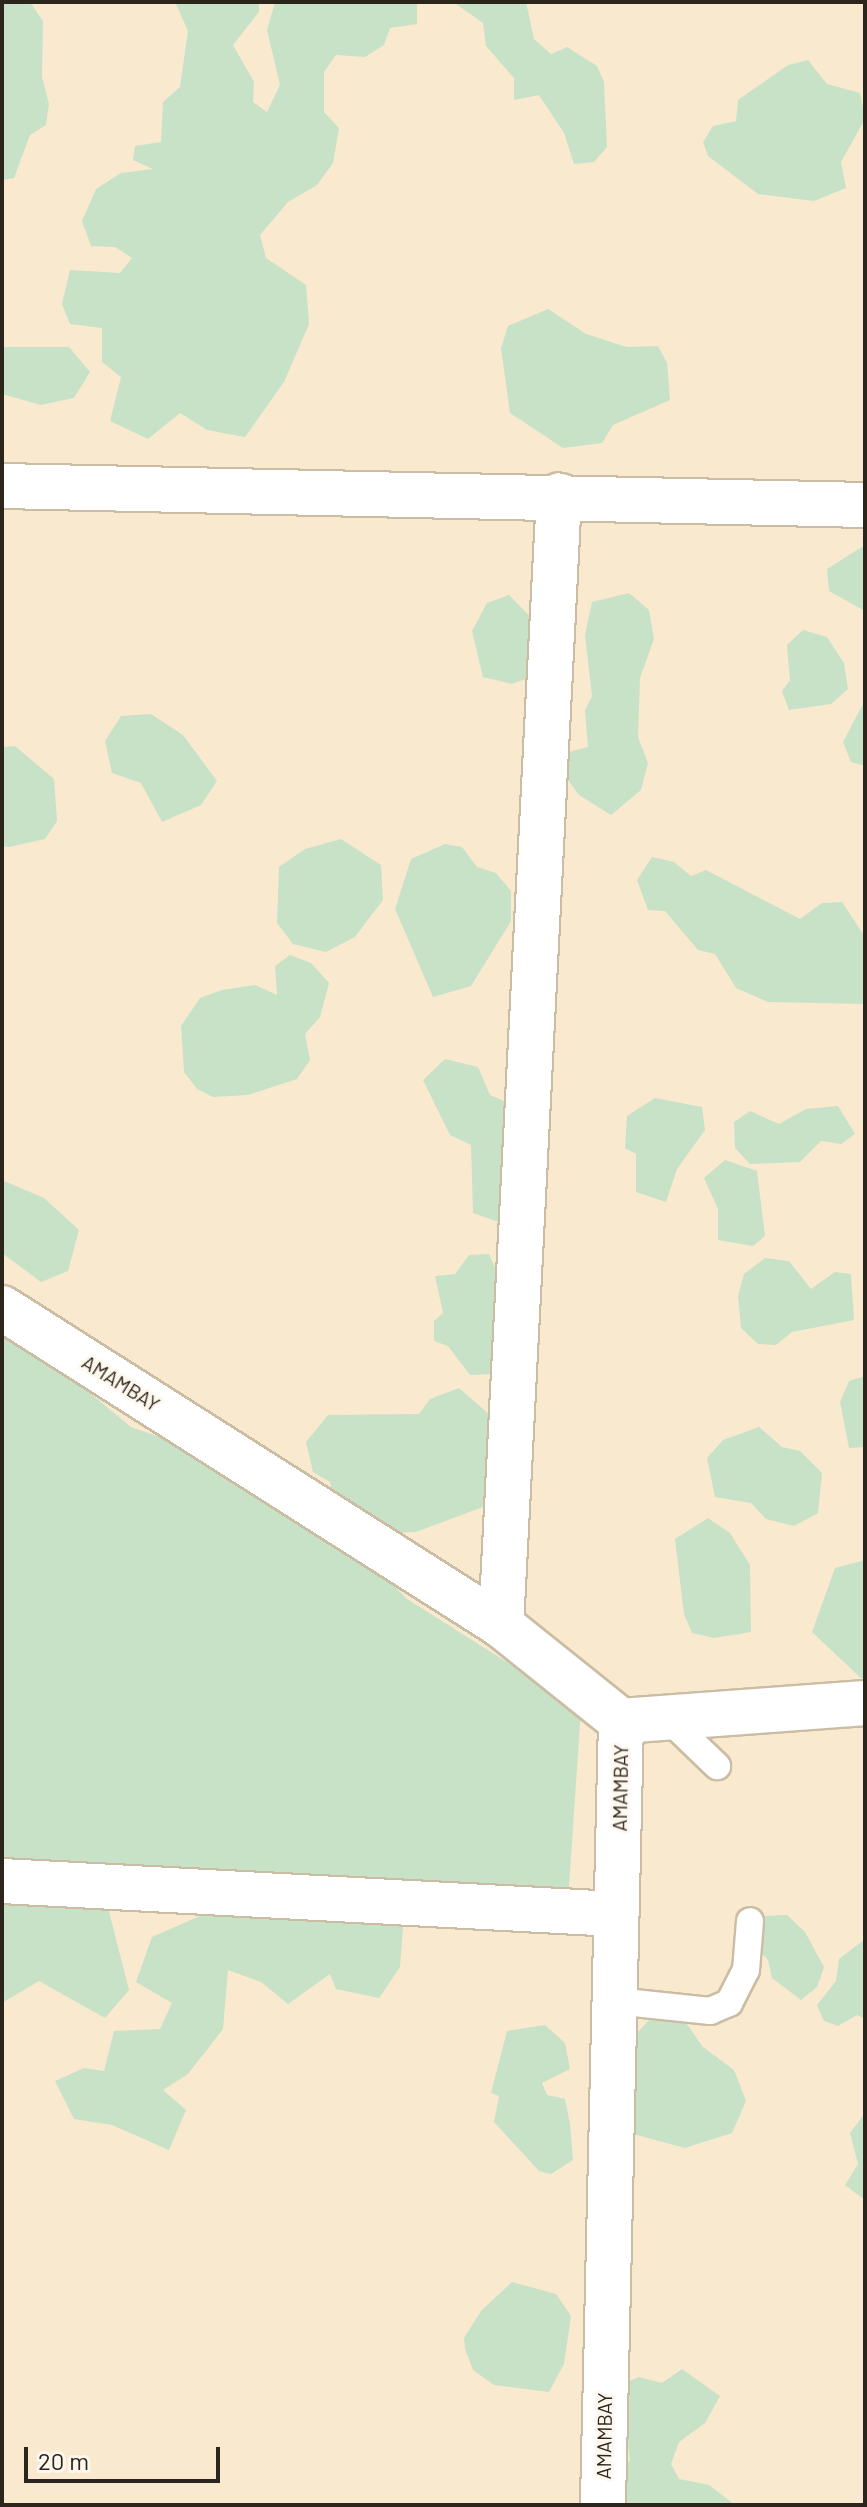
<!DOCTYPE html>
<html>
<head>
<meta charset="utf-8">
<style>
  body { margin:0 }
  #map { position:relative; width:867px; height:2507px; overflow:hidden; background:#f8e9cf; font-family:Barlow,sans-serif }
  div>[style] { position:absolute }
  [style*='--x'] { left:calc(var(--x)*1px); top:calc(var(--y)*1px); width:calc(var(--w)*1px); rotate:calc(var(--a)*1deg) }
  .green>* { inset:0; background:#c8e2c8 }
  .roads { filter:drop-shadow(2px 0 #cbbda4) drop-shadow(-2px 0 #cbbda4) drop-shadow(0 2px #cbbda4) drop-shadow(0 -2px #cbbda4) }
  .lane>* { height:26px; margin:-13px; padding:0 13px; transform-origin:13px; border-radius:13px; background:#fff }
  .street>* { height:44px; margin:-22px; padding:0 22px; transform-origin:22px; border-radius:22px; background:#fff }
  .secondary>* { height:44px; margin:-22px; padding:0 22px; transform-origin:22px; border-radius:22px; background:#fff }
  span { translate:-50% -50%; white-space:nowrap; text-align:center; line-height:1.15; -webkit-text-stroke:6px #fdf7ed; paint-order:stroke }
  .street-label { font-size:20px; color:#2b251c }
  .frame { position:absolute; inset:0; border:4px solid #2b251c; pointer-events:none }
  .scale { position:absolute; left:24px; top:2447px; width:196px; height:36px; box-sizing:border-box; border:4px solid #2b251c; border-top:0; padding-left:10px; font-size:24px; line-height:28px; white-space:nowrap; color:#2b251c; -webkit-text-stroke:6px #fdf7ed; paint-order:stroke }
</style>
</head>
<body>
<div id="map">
  <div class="green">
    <i style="clip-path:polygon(2px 2px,30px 2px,43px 21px,42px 77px,49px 104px,46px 125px,30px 135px,14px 178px,2px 180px)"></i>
    <i style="clip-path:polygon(175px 2px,259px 2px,259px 12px,233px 45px,254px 82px,253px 102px,267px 112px,280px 85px,267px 30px,275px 2px,417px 2px,417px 24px,390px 28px,384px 45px,365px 57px,336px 55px,324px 72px,324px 112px,339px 128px,333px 163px,317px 185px,288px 202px,260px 235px,266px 258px,306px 285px,309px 324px,284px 382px,245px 437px,207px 430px,180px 413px,148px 439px,110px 421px,121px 377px,102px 362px,102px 328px,70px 324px,62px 304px,70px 270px,120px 273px,132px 258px,115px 247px,91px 246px,82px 221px,96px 189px,121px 173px,153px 169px,133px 160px,135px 146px,161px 142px,163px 102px,180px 87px,188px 31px)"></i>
    <i style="clip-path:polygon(453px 2px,526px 2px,534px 39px,551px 54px,567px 47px,597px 66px,604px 82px,607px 147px,594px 162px,574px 164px,564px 133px,539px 95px,514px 100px,514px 78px,486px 46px,483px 23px)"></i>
    <i style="clip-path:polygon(808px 60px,827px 84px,860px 93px,865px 119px,841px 162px,846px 188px,814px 201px,758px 194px,708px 156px,703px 142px,713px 126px,736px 121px,738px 100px,788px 65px)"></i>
    <i style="clip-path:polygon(548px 309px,586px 334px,627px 347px,658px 346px,667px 363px,670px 400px,613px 425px,602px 443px,563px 448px,510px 413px,501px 348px,508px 326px)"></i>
    <i style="clip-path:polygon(2px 347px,69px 347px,90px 372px,74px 398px,41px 405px,2px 394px)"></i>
    <i style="clip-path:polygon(865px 545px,865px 611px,829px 591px,827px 569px)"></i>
    <i style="clip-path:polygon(629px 593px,649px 610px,654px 639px,640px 678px,638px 737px,648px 763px,641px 790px,611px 815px,579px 795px,565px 776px,569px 752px,588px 747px,585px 710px,592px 696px,585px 635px,592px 602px)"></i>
    <i style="clip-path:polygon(509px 595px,553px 640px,538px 674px,512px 684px,483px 677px,472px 631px,487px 603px)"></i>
    <i style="clip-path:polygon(803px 630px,827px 637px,844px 663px,848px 689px,831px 704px,789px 710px,782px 691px,790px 680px,787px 645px)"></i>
    <i style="clip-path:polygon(865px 700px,865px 766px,851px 762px,843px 742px)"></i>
    <i style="clip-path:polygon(151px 714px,183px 735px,217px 781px,201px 805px,162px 822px,141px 783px,112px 773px,105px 741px,121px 716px)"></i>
    <i style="clip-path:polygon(15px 746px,54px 779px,57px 821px,45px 839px,9px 847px,2px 846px,2px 747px)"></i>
    <i style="clip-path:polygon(341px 839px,381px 865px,383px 900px,355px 937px,326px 952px,293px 944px,277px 923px,279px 867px,305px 849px)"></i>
    <i style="clip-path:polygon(445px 844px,462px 847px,477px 867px,496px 873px,511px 891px,511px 921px,471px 986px,433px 997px,395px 909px,411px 859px)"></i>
    <i style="clip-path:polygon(652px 857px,674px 862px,691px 876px,706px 870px,800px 919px,822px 903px,842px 902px,865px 937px,865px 1004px,768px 1002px,736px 988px,715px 954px,698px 950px,665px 911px,648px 910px,637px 880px)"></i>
    <i style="clip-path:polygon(290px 955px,311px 963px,329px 983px,320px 1017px,305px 1034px,310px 1060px,297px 1079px,248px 1095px,213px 1097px,197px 1089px,184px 1072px,181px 1026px,200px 998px,222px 990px,255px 985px,277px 995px,275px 966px)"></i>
    <i style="clip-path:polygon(445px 1059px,478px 1067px,490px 1095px,511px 1104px,501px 1223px,473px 1213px,471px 1145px,450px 1135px,423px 1080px)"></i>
    <i style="clip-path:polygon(655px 1098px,702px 1107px,705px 1130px,677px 1169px,666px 1202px,636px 1192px,636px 1154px,625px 1148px,627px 1116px)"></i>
    <i style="clip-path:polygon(838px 1106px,855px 1134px,841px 1144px,821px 1141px,800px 1162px,750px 1164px,735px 1148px,734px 1122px,750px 1111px,779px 1124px,806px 1109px)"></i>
    <i style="clip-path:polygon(725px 1160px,757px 1171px,765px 1236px,753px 1246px,718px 1240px,718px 1209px,704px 1178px)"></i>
    <i style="clip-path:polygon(2px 1180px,44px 1198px,79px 1230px,68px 1271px,41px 1282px,2px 1253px)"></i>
    <i style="clip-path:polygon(489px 1254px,503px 1286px,495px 1374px,470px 1375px,448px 1346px,434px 1341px,434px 1321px,443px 1313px,435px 1276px,455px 1274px,469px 1255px)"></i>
    <i style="clip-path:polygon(765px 1258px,789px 1261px,811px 1289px,835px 1272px,851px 1274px,854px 1320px,792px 1332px,776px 1345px,758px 1344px,741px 1328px,738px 1296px,744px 1274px)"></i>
    <i style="clip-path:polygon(2px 1336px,68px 1375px,131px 1427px,290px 1482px,407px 1599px,581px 1709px,568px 1901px,382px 1908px,403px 1927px,400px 1967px,379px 1998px,336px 1989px,330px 1974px,288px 2004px,261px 1982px,228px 1970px,223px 2029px,188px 2074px,163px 2090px,186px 2110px,169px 2150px,112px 2125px,74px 2119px,55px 2081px,84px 2068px,104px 2071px,114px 2031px,160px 2029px,172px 2003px,136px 1982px,152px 1937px,200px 1916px,195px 1897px,103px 1888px,129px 1990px,105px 2018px,39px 1981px,2px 2003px)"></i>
    <i style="clip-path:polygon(865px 1376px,865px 1447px,849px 1448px,840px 1402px,849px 1381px)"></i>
    <i style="clip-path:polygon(459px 1388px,505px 1428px,515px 1495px,416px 1532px,392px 1533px,363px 1511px,335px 1506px,330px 1482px,313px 1472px,306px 1442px,328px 1415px,419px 1414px,430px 1399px)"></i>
    <i style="clip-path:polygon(759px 1427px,782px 1447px,800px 1451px,822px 1473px,818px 1513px,794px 1526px,766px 1519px,751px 1503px,715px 1497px,707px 1458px,723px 1440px)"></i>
    <i style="clip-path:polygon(708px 1518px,730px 1533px,750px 1565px,751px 1632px,714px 1638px,692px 1633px,684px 1614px,675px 1539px)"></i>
    <i style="clip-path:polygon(865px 1560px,865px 1678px,862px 1679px,812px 1632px,835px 1568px)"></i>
    <i style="clip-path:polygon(787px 1915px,805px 1932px,824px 1967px,817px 1987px,801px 2000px,772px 1978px,768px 1960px,758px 1949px,754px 1927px,764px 1916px)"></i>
    <i style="clip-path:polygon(865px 1939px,865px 2019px,857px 2015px,838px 2026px,824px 2021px,817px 2005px,836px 1981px,839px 1959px)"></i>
    <i style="clip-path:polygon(679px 2013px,703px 2047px,734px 2070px,746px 2101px,732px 2133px,685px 2148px,622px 2131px,636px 2034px,654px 2015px)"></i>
    <i style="clip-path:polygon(545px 2025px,565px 2043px,570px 2069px,542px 2083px,547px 2095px,565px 2099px,570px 2124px,573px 2160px,551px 2174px,539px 2171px,494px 2122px,499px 2096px,491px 2093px,507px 2031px)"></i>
    <i style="clip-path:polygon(865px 2113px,865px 2200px,845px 2185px,858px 2164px,850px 2133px)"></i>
    <i style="clip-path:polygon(512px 2282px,556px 2294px,571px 2316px,564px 2364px,549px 2392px,494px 2385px,473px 2370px,465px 2349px,464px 2338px,481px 2311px)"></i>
    <i style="clip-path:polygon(682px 2369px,720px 2396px,705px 2423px,679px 2442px,671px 2464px,679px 2479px,709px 2485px,735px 2505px,616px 2505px,622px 2466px,630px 2461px,621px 2385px,639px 2377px,662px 2383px)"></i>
  </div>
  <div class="roads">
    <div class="lane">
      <i style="--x:666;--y:1717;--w:71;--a:43.9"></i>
      <i style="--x:615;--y:2001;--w:96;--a:6"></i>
      <i style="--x:710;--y:2011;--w:21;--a:-23"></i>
      <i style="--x:729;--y:2003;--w:37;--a:-63"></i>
      <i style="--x:746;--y:1970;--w:49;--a:-85.3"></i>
    </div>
    <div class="street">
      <i style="--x:2;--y:486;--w:863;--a:1.26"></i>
      <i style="--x:501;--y:1625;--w:1131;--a:-87.06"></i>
      <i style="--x:621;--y:1721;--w:245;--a:-4.2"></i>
      <i style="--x:2;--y:1881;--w:615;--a:3.08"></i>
    </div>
    <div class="secondary">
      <i style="--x:2;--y:1308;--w:591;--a:32.43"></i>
      <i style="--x:501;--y:1625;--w:154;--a:38.7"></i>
      <i style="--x:621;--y:1721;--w:784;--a:91.32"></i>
    </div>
  </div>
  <div class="street-label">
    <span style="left:121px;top:1383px;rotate:32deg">AMAMBAY</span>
    <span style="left:620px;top:1788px;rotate:-89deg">AMAMBAY</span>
    <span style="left:604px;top:2436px;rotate:-89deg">AMAMBAY</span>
  </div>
  <div class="frame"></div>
  <div class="scale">20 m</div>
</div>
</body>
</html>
